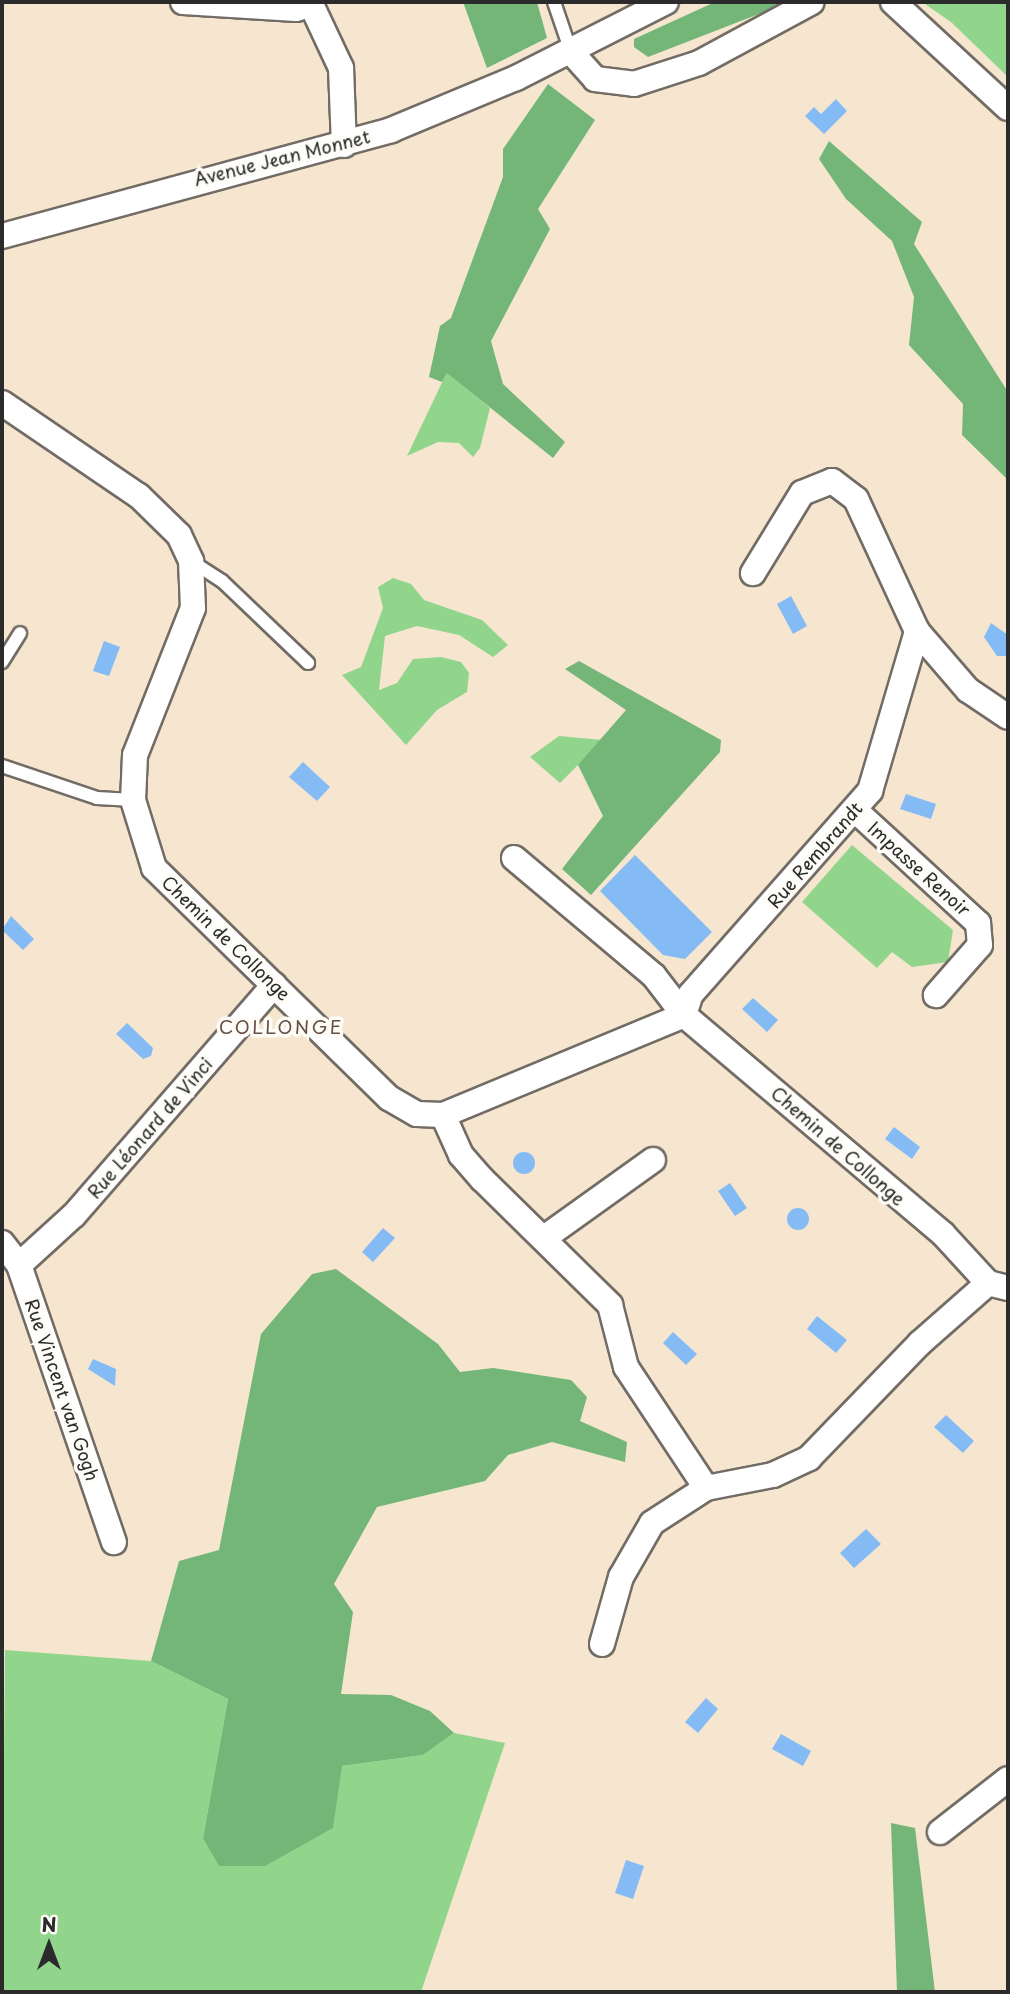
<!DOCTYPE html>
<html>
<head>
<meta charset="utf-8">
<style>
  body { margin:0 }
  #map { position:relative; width:1010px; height:1994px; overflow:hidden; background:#f6e6d0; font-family:"Playpen Sans",sans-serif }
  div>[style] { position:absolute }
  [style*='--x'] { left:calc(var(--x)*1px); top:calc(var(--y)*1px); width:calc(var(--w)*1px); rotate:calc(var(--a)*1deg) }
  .green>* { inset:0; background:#91d58d }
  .forest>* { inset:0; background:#74b678 }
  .water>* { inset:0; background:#84bbf4 }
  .round { border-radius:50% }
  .roads { filter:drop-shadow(2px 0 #726c65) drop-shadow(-2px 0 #726c65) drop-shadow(0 2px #726c65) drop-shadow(0 -2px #726c65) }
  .service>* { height:12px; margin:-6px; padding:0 6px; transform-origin:6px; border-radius:6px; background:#fff }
  .minor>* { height:24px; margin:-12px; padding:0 12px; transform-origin:12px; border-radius:12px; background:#fff }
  span { translate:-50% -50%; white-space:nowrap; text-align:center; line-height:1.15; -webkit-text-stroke:7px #fdfcf7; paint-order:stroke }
  .street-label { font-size:18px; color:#2b2b2b }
  .neighbourhood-label { font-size:19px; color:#684f45; letter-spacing:2px }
  .frame { position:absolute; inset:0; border:4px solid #2b2b2b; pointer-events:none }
  .north { position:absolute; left:14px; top:1910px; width:70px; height:70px; -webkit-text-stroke:5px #fdfcf7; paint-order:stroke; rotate:0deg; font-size:19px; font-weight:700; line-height:28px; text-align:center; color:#2b2b2b }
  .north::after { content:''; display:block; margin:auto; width:24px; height:32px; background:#2b2b2b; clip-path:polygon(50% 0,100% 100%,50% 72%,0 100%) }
</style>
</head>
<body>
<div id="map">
  <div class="green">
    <i style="clip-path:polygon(922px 2px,1008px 2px,1008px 77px,951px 22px)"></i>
    <i style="clip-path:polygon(447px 372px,490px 408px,480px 448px,473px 457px,459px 443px,438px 442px,407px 456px)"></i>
    <i style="clip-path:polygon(393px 578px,411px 584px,424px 600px,482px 620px,508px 645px,493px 657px,459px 635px,417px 626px,385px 636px,379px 690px,397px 683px,413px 659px,441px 657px,461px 662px,469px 673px,467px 692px,437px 710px,406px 745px,342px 675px,361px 667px,383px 608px,378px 587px)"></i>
    <i style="clip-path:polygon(559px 736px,603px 740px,560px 783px,530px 757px)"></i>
    <i style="clip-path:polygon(852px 845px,953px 930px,948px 962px,912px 967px,892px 952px,877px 968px,802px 902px)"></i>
    <i style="clip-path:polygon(5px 1650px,151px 1661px,228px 1699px,203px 1838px,342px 1766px,423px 1755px,454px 1733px,505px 1743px,421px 1992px,2px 1992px)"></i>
  </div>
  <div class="forest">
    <i style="clip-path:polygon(463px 2px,537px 2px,547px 38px,487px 68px)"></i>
    <i style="clip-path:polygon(715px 2px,790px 2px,648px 57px,634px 47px,634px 39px)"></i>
    <i style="clip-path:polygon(548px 84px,595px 120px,538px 209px,550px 229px,491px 341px,503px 384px,565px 442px,553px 458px,447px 373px,442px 382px,429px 377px,440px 326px,451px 318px,503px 177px,503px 149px)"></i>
    <i style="clip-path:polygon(829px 141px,922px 222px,914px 244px,1008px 392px,1008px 480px,962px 435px,963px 404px,909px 345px,914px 297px,892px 241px,846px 199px,819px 159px)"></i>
    <i style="clip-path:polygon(579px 661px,721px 740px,720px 752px,591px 895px,562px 869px,603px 816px,578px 765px,626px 710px,565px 669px)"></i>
    <i style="clip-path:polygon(336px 1269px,438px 1344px,460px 1372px,493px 1368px,571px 1380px,587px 1397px,580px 1421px,627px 1442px,625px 1462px,552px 1442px,508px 1455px,485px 1481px,377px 1507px,334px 1584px,353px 1612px,341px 1694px,391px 1695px,430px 1711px,454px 1733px,423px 1755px,342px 1766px,333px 1828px,265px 1866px,219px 1866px,203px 1838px,228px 1699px,151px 1661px,179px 1561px,219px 1550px,261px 1334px,312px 1274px)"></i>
    <i style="clip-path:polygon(891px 1823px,915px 1828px,935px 1992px,897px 1992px)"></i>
  </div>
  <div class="water">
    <i style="clip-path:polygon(836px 99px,847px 111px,824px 134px,805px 116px,814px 107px,821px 114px)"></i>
    <i style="clip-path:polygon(791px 596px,807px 626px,793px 634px,777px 604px)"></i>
    <i style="clip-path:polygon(991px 623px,1008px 635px,1008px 656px,997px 656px,984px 637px)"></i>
    <i style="clip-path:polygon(104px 641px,120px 647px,109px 676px,93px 671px)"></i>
    <i style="clip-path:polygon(303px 762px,330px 787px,317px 801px,289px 777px)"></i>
    <i style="clip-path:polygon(906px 794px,936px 804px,931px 819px,900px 809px)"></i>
    <i style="clip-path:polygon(635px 855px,712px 932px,685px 959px,663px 955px,600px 891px)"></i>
    <i style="clip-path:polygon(11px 916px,34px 939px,23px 950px,2px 930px)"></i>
    <i style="clip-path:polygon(753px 998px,778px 1020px,767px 1032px,742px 1009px)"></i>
    <i style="clip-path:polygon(127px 1023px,153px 1048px,151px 1056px,143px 1059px,116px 1034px)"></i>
    <i style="clip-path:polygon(894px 1127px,920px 1147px,912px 1159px,885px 1139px)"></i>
    <i class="round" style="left:513px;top:1152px;width:22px;height:22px"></i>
    <i style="clip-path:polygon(730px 1183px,747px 1208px,735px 1216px,718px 1191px)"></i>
    <i class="round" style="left:787px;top:1208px;width:22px;height:22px"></i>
    <i style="clip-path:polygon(383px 1228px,395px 1238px,373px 1262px,362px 1252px)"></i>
    <i style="clip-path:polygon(817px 1316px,847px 1340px,836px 1353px,807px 1329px)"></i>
    <i style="clip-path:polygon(673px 1332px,697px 1354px,686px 1365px,663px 1343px)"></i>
    <i style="clip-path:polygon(93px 1359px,116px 1369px,115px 1386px,88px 1369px)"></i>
    <i style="clip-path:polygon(946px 1415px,974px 1441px,963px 1453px,934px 1427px)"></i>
    <i style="clip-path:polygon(866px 1529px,881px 1544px,854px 1568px,840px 1553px)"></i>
    <i style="clip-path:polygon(706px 1698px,718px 1709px,698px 1733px,685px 1722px)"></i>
    <i style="clip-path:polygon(781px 1734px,811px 1751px,803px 1766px,772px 1749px)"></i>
    <i style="clip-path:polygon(626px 1860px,644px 1866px,633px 1899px,615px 1893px)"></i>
  </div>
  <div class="roads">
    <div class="service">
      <i style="--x:554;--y:2;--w:53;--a:71.2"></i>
      <i style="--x:191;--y:561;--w:37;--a:33"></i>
      <i style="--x:222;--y:581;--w:119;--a:43.6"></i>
      <i style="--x:2;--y:662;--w:34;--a:-58"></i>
      <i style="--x:2;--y:766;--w:100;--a:18.6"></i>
      <i style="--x:97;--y:798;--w:36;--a:3"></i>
    </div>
    <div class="minor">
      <i style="--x:183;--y:2;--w:113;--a:3.5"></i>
      <i style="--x:296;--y:9;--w:16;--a:-18"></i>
      <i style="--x:310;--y:2;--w:73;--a:64.8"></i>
      <i style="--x:341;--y:68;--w:77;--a:87.8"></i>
      <i style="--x:893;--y:2;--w:156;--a:42.7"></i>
      <i style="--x:571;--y:52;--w:36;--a:48"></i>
      <i style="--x:595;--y:79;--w:39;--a:7"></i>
      <i style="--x:634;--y:84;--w:68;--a:-17.9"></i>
      <i style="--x:699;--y:63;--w:128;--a:-28.4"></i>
      <i style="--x:2;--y:236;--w:403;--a:-15.2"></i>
      <i style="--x:391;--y:130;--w:135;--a:-22.6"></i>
      <i style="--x:516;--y:78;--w:168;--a:-26.9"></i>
      <i style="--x:2;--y:403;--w:166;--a:34.2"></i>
      <i style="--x:139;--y:496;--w:56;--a:44.3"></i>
      <i style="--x:179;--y:535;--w:29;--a:65"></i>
      <i style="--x:191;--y:561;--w:47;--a:87.6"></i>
      <i style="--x:193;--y:608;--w:158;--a:111.5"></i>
      <i style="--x:135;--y:755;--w:45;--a:92.5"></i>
      <i style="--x:133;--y:800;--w:71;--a:72.8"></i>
      <i style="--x:154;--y:868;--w:329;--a:44.4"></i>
      <i style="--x:389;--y:1098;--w:32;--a:30"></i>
      <i style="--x:417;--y:1114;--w:26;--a:2"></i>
      <i style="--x:443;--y:1115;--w:261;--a:-22.5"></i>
      <i style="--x:684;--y:1015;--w:339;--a:40.2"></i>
      <i style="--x:943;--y:1234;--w:67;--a:47.4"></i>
      <i style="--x:917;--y:631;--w:78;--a:49.2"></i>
      <i style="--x:968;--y:690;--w:48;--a:34"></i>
      <i style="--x:856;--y:811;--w:166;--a:42.6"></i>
      <i style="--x:978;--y:923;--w:22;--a:85"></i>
      <i style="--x:980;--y:945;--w:67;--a:131.3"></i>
      <i style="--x:514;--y:858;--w:183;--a:40.1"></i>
      <i style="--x:654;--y:976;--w:49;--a:52.4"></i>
      <i style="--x:684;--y:1015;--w:22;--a:-72"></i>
      <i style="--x:691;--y:994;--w:271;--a:-48.6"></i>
      <i style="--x:870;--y:791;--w:167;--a:-73.6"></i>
      <i style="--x:917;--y:631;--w:145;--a:-114.8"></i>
      <i style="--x:856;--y:499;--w:30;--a:-143"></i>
      <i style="--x:832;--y:481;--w:32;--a:158"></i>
      <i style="--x:802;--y:493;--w:94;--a:121.5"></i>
      <i style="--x:443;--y:1115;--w:44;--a:65.8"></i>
      <i style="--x:461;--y:1155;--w:32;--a:49"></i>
      <i style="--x:482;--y:1179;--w:180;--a:44.5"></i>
      <i style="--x:610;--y:1305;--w:64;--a:75.5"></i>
      <i style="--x:626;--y:1367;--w:145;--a:56.5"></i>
      <i style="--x:544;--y:1238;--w:134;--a:-35.6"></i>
      <i style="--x:2;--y:1243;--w:28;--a:52"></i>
      <i style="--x:19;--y:1265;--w:293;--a:71.1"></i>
      <i style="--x:19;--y:1265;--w:74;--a:-42.3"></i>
      <i style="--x:74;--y:1215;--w:305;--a:-49"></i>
      <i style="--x:988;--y:1283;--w:21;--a:14"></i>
      <i style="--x:602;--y:1644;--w:70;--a:-74.2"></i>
      <i style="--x:621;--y:1577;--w:62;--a:-60.1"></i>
      <i style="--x:652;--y:1523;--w:64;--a:-32.9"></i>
      <i style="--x:706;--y:1488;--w:68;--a:-11"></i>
      <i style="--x:773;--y:1475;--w:40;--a:-25"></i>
      <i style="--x:809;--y:1458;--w:160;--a:-46"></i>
      <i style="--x:920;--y:1343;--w:91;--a:-41.4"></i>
      <i style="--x:940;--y:1832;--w:86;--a:-37.9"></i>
    </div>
  </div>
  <div class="street-label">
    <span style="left:282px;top:158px;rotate:-14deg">Avenue Jean Monnet</span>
    <span style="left:815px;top:855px;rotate:-49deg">Rue Rembrandt</span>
    <span style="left:919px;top:869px;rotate:42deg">Impasse Renoir</span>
    <span style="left:226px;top:938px;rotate:44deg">Chemin de Collonge</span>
    <span style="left:150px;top:1128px;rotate:-49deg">Rue Léonard de Vinci</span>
    <span style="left:838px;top:1146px;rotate:41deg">Chemin de Collonge</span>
    <span style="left:62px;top:1390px;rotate:71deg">Rue Vincent van Gogh</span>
  </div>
  <div class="neighbourhood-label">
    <span style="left:281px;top:1027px">COLLONGE</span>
  </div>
  <div class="frame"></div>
  <div class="north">N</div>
</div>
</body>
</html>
